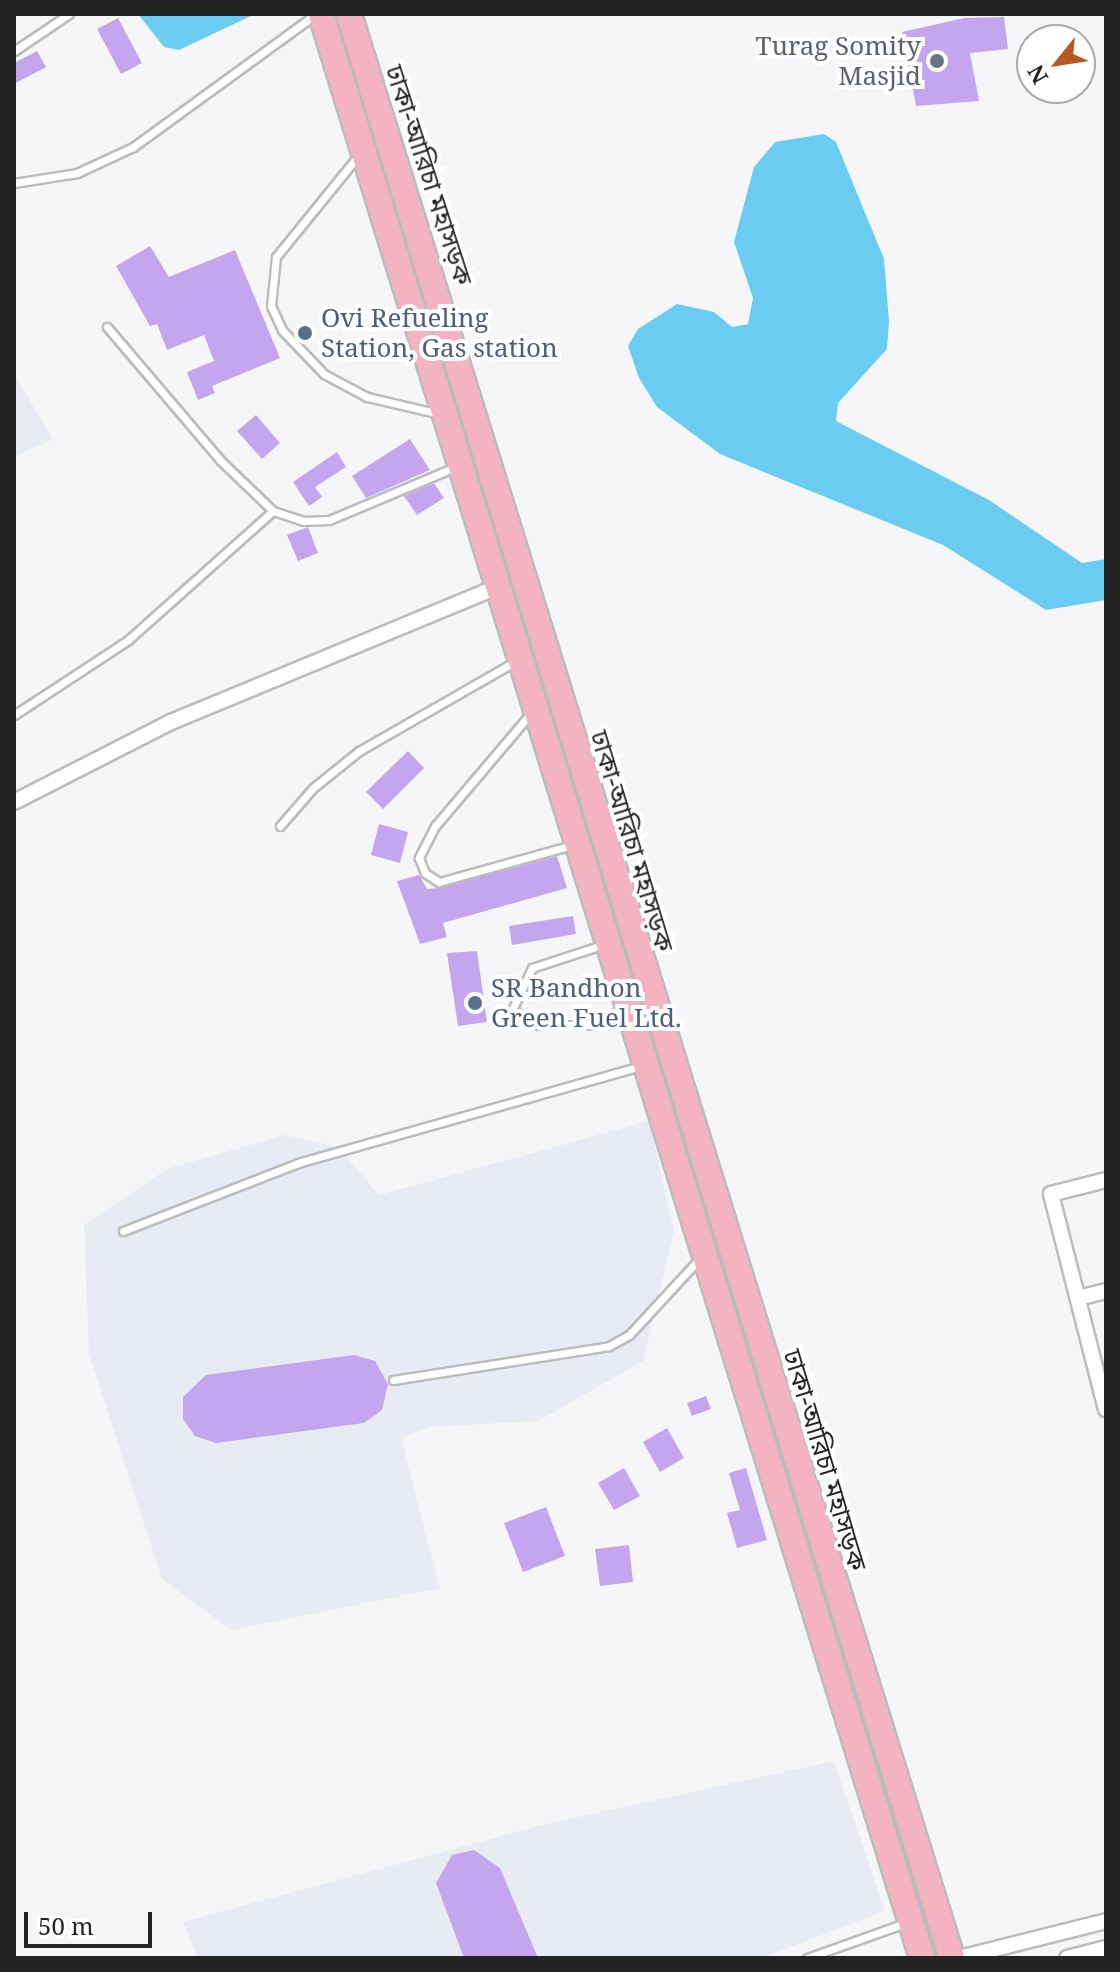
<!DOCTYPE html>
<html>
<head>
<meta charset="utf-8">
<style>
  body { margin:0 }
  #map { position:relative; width:1120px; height:1972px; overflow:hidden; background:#f6f6f8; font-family:"Noto Serif","Noto Sans Bengali",serif }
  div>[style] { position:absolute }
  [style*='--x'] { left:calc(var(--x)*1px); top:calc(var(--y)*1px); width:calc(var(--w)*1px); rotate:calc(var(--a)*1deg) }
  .built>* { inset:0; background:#e9ebf4 }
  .water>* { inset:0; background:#6bccf1 }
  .building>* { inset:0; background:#c3a6ee }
  .roads { filter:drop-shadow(2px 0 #bbbcbe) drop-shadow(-2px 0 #bbbcbe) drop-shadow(0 2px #bbbcbe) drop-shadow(0 -2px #bbbcbe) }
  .service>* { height:7px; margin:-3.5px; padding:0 3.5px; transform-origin:3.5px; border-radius:3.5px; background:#fff }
  .minor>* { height:14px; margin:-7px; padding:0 7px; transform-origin:7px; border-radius:7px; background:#fff }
  .trunk>* { height:24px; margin:-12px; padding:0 12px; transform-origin:12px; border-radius:12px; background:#f4b3c0 }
  .dots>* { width:22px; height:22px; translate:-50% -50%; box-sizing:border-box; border:4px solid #fff; border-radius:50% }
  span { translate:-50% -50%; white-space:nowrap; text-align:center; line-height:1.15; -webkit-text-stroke:8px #fff; paint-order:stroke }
  .worship-label { font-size:26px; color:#5b616d }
  .right { translate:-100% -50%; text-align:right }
  .street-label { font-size:26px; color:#242425 }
  .service-label { font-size:26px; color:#4e5e75 }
  .left { translate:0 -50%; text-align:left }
  .frame { position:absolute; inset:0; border:16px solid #242425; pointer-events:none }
  .north { position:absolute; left:1016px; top:24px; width:80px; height:80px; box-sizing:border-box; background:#fff; border:2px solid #a7a7a8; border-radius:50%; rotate:240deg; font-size:22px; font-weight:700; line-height:32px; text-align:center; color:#242425 }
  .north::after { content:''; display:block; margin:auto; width:28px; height:36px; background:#ba5622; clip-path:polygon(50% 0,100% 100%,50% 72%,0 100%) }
  .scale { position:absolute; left:24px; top:1912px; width:128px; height:36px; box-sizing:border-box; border:4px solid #242425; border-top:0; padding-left:10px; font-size:24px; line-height:28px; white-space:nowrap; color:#242425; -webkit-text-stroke:6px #fff; paint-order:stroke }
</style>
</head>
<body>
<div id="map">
  <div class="built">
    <i style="clip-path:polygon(14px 374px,53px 439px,14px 457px)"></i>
    <i style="clip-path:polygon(649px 1121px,674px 1231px,643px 1361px,538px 1421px,430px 1427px,401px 1438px,440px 1588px,231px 1630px,162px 1579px,89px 1354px,84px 1225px,167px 1169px,284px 1135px,338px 1147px,379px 1195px)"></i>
    <i style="clip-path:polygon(834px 1761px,885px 1911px,761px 1958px,198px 1958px,183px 1922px,546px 1824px)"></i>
  </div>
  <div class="water">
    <i style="clip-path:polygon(138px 14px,255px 14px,179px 50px,164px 47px)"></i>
    <i style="clip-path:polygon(824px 134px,836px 142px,884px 259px,889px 321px,887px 349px,838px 403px,836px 421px,989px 500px,1082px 563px,1106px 559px,1106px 600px,1046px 610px,943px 545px,720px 454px,657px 407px,639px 378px,628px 346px,638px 329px,677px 304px,714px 312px,732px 327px,748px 324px,753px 298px,734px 242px,754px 167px,775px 142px)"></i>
  </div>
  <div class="building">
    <i style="clip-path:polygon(1004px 17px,1008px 49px,970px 53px,979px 101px,916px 106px,902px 32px,964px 18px)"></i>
    <i style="clip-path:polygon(118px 18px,142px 63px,121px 74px,97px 29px)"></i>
    <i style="clip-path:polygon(37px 51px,46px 67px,14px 84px,14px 63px)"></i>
    <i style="clip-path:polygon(150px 246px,169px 277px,235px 250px,280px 358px,212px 386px,215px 393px,198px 400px,187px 372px,214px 361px,204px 335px,167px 350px,157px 324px,150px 326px,116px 266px)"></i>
    <i style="clip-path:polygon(256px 415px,280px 443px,262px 459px,237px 431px)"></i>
    <i style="clip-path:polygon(410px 439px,430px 470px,366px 498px,352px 476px)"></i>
    <i style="clip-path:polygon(337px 452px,346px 467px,315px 487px,322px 497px,309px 506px,293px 482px)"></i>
    <i style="clip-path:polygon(434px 483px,444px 498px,417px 515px,404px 496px)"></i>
    <i style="clip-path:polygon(308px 527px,318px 553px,298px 561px,287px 535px)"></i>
    <i style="clip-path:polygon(408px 751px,424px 768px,383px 809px,366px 792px)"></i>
    <i style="clip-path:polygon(379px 824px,408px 832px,400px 863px,371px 855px)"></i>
    <i style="clip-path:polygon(557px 856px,567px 888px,443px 923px,447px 937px,420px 944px,397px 881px,419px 875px,427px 889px,440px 888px)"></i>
    <i style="clip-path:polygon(573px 916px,576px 934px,512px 945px,509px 926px)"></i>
    <i style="clip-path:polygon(477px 951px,487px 1022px,458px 1026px,447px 953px)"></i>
    <i style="clip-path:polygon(354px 1355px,375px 1361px,388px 1384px,382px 1410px,364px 1423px,216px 1443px,195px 1436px,183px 1419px,183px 1397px,206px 1375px)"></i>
    <i style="clip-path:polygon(706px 1396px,711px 1409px,692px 1416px,687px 1403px)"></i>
    <i style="clip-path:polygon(667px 1428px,684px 1458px,660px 1472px,643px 1442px)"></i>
    <i style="clip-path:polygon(624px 1468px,640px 1496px,614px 1510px,598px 1483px)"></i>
    <i style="clip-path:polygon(746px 1468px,767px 1540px,737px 1548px,727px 1513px,740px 1510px,729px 1473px)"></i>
    <i style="clip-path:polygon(546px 1507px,565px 1556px,523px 1572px,504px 1523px)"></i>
    <i style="clip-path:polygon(629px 1545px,633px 1582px,600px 1586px,595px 1549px)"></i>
    <i style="clip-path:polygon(474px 1850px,500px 1868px,538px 1958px,464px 1958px,436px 1883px,452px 1855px)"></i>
  </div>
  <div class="roads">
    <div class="service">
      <i style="--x:14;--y:51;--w:66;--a:-33.9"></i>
      <i style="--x:358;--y:156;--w:130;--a:129.1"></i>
      <i style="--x:276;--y:257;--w:49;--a:95.8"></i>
      <i style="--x:271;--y:306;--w:26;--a:65"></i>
      <i style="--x:282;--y:330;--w:61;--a:46.3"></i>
      <i style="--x:324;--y:374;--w:49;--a:28.1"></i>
      <i style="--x:367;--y:397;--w:71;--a:13.1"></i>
      <i style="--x:14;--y:183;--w:64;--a:-9"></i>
      <i style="--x:77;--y:173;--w:62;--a:-24.9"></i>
      <i style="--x:133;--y:147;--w:225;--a:-36"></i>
      <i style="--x:107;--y:327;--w:175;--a:49.6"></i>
      <i style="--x:220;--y:460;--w:74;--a:43.9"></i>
      <i style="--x:273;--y:511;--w:32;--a:18"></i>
      <i style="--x:303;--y:521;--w:26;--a:-2"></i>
      <i style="--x:329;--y:520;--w:137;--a:-22.8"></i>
      <i style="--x:531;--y:713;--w:148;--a:130.3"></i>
      <i style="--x:435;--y:826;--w:36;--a:117"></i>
      <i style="--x:419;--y:858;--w:16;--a:68"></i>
      <i style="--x:425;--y:873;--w:17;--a:33"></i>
      <i style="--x:439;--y:882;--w:138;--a:-15.5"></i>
      <i style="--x:14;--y:715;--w:136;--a:-33.3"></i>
      <i style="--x:128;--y:640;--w:194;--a:-41.7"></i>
      <i style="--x:280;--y:826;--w:50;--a:-49"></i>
      <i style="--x:313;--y:788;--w:59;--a:-38.8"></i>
      <i style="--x:359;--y:751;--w:181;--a:-29.8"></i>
      <i style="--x:605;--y:944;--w:77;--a:161.8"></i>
      <i style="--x:532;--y:968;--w:47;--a:115.5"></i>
      <i style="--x:512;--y:1010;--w:31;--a:29"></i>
      <i style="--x:539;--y:1025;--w:91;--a:0"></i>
      <i style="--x:123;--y:1231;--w:188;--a:-21.2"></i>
      <i style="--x:298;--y:1163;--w:356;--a:-15.8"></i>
      <i style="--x:393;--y:1380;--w:219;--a:-8.9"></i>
      <i style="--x:609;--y:1346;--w:23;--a:-29"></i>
      <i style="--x:629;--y:1335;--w:106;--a:-47.3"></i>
      <i style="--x:807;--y:1958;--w:107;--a:-19.6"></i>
    </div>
    <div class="minor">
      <i style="--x:14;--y:802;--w:176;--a:-27"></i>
      <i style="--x:171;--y:722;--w:353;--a:-22.5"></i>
      <i style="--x:1106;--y:1180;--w:57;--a:165.7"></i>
      <i style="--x:1051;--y:1194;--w:222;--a:75.7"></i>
      <i style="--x:1078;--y:1298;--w:29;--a:-14"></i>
      <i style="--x:959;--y:1958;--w:152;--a:-14.1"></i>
      <i style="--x:1067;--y:1958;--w:40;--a:-14.4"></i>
    </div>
    <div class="trunk">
      <i style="--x:321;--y:14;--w:2035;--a:72.82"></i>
      <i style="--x:349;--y:14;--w:2035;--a:72.77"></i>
    </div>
  </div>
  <div class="dots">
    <i style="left:937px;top:61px;background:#6b7280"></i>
    <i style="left:305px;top:333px;background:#5c6f8a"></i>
    <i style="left:475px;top:1003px;background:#5c6f8a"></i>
  </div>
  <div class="worship-label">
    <span class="right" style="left:921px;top:61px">Turag Somity<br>Masjid</span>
  </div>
  <div class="street-label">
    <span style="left:429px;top:175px;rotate:72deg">ঢাকা-আরিচা মহাসড়ক</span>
    <span style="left:632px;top:841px;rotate:73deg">ঢাকা-আরিচা মহাসড়ক</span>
    <span style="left:825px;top:1460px;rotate:73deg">ঢাকা-আরিচা মহাসড়ক</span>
  </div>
  <div class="service-label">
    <span class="left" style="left:321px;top:333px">Ovi Refueling<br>Station, Gas station</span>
    <span class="left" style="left:491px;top:1003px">SR Bandhon<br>Green Fuel Ltd.</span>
  </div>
  <div class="frame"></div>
  <div class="north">N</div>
  <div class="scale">50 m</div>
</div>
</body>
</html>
